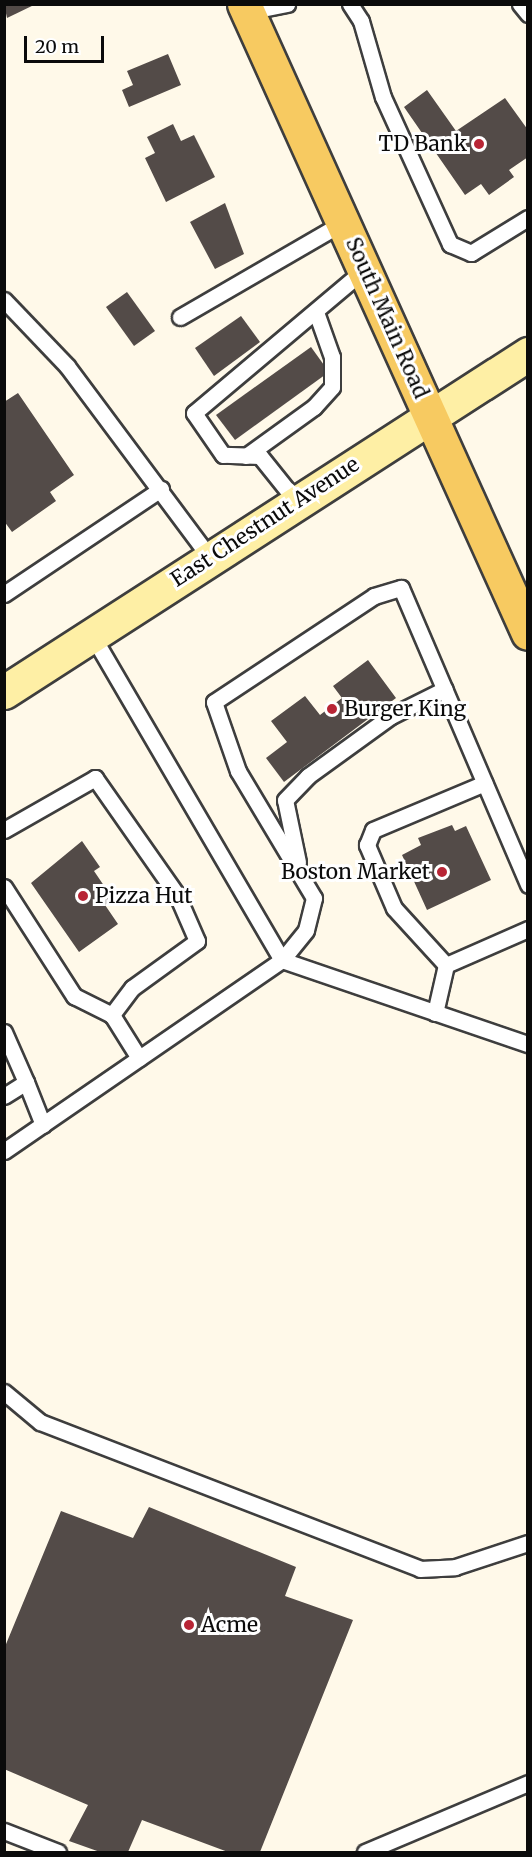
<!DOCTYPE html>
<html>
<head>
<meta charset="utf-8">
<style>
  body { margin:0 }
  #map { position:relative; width:532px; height:1857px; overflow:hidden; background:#fff9e9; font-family:Merriweather,serif }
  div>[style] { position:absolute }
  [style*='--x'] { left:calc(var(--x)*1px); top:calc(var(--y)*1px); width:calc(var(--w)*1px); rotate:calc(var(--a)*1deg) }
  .building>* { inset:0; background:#534b48 }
  .roads { filter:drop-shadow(2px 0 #3e3e3e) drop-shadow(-2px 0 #3e3e3e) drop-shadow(0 2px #3e3e3e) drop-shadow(0 -2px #3e3e3e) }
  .lane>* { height:15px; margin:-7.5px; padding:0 7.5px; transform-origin:7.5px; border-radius:7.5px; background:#fff }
  .secondary>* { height:33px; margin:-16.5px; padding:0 16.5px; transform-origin:16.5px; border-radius:16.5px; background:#feefa5 }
  .primary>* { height:33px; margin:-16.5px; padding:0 16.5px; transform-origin:16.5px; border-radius:16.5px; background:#f7ca61 }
  .dots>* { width:16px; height:16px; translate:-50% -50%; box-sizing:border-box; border:3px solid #fff; border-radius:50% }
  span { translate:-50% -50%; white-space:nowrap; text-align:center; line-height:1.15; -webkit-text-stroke:6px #fff; paint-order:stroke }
  .poi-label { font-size:21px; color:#0b0b0b }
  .right { translate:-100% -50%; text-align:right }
  .left { translate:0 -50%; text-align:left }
  .street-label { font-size:21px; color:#0b0b0b }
  .frame { position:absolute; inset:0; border:6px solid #0b0b0b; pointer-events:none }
  .scale { position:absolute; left:24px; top:36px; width:80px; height:27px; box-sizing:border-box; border:3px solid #0b0b0b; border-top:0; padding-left:8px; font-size:18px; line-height:21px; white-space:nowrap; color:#0b0b0b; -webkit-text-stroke:4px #fff; paint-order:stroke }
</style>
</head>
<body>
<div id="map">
  <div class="building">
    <i style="clip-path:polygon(4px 4px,36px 4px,7px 18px)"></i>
    <i style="clip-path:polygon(168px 54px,181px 85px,129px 107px,122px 90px,133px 85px,127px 71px)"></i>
    <i style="clip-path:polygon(427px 90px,456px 131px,505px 98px,528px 130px,528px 157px,509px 170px,514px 177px,489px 195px,481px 184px,465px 195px,404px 107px)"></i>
    <i style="clip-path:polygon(173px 124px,181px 141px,194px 135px,215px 177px,166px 202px,145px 158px,155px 153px,147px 137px)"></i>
    <i style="clip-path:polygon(225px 203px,244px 254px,215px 269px,190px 222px)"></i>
    <i style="clip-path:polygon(127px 292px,155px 331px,134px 346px,106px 307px)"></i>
    <i style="clip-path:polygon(241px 316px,260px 342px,214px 376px,195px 348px)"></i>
    <i style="clip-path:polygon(311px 347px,329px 372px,235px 440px,216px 415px)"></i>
    <i style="clip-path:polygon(18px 393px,74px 475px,50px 492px,56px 501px,12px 532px,4px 521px,4px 402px)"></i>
    <i style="clip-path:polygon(368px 660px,396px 698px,284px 782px,266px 758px,287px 742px,271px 721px,305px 696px,320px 715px,342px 698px,333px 686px)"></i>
    <i style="clip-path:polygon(452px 825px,455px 831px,466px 826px,491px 880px,427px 910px,402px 855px,421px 845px,418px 838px)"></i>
    <i style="clip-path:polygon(82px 841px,100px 867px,94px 871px,113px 899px,105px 905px,118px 924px,79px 952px,31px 883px)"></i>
    <i style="clip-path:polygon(149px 1507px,296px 1567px,285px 1596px,353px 1620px,260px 1852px,228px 1852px,142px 1820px,128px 1852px,100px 1852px,69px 1841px,88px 1805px,4px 1769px,4px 1649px,61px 1511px,133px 1538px)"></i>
  </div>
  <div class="roads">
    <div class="lane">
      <i style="--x:350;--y:4;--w:20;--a:57"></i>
      <i style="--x:361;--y:21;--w:79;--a:73.9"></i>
      <i style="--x:383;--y:97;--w:162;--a:65.5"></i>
      <i style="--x:450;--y:244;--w:23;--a:23"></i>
      <i style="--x:471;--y:253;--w:67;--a:-31.6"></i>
      <i style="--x:520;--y:4;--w:13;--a:51"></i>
      <i style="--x:247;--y:12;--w:41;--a:-11.3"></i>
      <i style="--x:4;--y:300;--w:91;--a:46.3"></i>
      <i style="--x:67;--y:366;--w:239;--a:53.3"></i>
      <i style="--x:180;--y:317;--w:190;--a:-30.1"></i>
      <i style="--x:246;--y:456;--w:84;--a:-35.8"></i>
      <i style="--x:314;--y:407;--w:27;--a:-48"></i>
      <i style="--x:332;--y:387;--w:30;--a:-90"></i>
      <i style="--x:332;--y:357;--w:48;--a:-109.6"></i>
      <i style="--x:296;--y:501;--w:58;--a:-128.7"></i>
      <i style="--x:260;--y:456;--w:37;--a:-178"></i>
      <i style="--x:223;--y:455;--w:51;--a:-124.6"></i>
      <i style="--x:194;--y:413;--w:222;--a:-40.1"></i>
      <i style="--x:4;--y:594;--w:189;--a:-33.8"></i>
      <i style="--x:92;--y:635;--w:376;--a:59.7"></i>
      <i style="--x:282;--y:960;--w:38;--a:-51"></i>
      <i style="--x:306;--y:930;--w:33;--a:-76"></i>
      <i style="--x:314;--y:898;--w:148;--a:-120.9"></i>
      <i style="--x:238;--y:771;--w:73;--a:-109.2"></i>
      <i style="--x:214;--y:702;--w:192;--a:-33.5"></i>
      <i style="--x:374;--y:596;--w:28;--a:-17"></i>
      <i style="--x:401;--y:588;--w:323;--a:66.8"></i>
      <i style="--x:4;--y:830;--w:105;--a:-29.7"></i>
      <i style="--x:95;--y:778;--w:143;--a:55"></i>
      <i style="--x:177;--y:895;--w:50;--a:66.5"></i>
      <i style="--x:197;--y:941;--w:80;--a:144.1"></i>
      <i style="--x:132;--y:988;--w:34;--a:127"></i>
      <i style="--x:298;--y:862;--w:63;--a:-101.8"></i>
      <i style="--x:285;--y:800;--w:33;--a:-46"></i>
      <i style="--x:308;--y:776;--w:102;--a:-35.9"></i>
      <i style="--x:391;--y:716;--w:60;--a:-26.6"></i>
      <i style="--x:4;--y:887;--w:130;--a:57.3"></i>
      <i style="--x:74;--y:996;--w:42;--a:26.6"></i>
      <i style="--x:112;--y:1015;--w:51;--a:57.9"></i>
      <i style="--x:446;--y:965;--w:77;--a:-132.4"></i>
      <i style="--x:394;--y:908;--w:69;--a:-113.2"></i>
      <i style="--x:367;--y:845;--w:16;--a:-68"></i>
      <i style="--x:373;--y:830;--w:121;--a:-22.8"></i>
      <i style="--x:446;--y:965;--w:90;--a:-23.7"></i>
      <i style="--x:435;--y:1013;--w:49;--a:-77.1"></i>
      <i style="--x:4;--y:1032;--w:55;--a:66.3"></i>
      <i style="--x:4;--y:1096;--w:26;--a:-32"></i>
      <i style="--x:26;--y:1082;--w:46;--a:68.4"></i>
      <i style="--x:4;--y:1151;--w:337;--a:-34.5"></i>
      <i style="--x:282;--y:960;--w:260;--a:18.9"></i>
      <i style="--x:4;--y:1392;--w:47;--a:39.8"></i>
      <i style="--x:40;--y:1422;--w:407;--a:21.1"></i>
      <i style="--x:420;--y:1569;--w:35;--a:-3"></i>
      <i style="--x:455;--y:1567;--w:77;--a:-18.2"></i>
      <i style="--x:4;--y:1831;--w:58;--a:21.3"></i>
      <i style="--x:365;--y:1852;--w:177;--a:-22.9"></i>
    </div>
    <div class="secondary">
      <i style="--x:4;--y:692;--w:624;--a:-32.82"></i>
    </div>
    <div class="primary">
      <i style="--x:244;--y:4;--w:690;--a:65.7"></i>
    </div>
  </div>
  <div class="dots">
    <i style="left:479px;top:144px;background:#b82535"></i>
    <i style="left:332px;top:709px;background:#b82535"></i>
    <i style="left:442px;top:872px;background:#b82535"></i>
    <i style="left:83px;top:896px;background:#b82535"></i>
    <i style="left:189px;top:1625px;background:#b82535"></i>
  </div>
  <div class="poi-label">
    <span class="right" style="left:467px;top:144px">TD Bank</span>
    <span class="left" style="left:344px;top:709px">Burger King</span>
    <span class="right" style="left:430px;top:872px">Boston Market</span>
    <span class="left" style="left:95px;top:896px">Pizza Hut</span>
    <span class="left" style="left:201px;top:1625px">Acme</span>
  </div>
  <div class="street-label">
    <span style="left:387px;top:318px;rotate:66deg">South Main Road</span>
    <span style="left:265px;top:522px;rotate:-33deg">East Chestnut Avenue</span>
  </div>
  <div class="frame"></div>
  <div class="scale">20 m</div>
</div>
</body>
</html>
